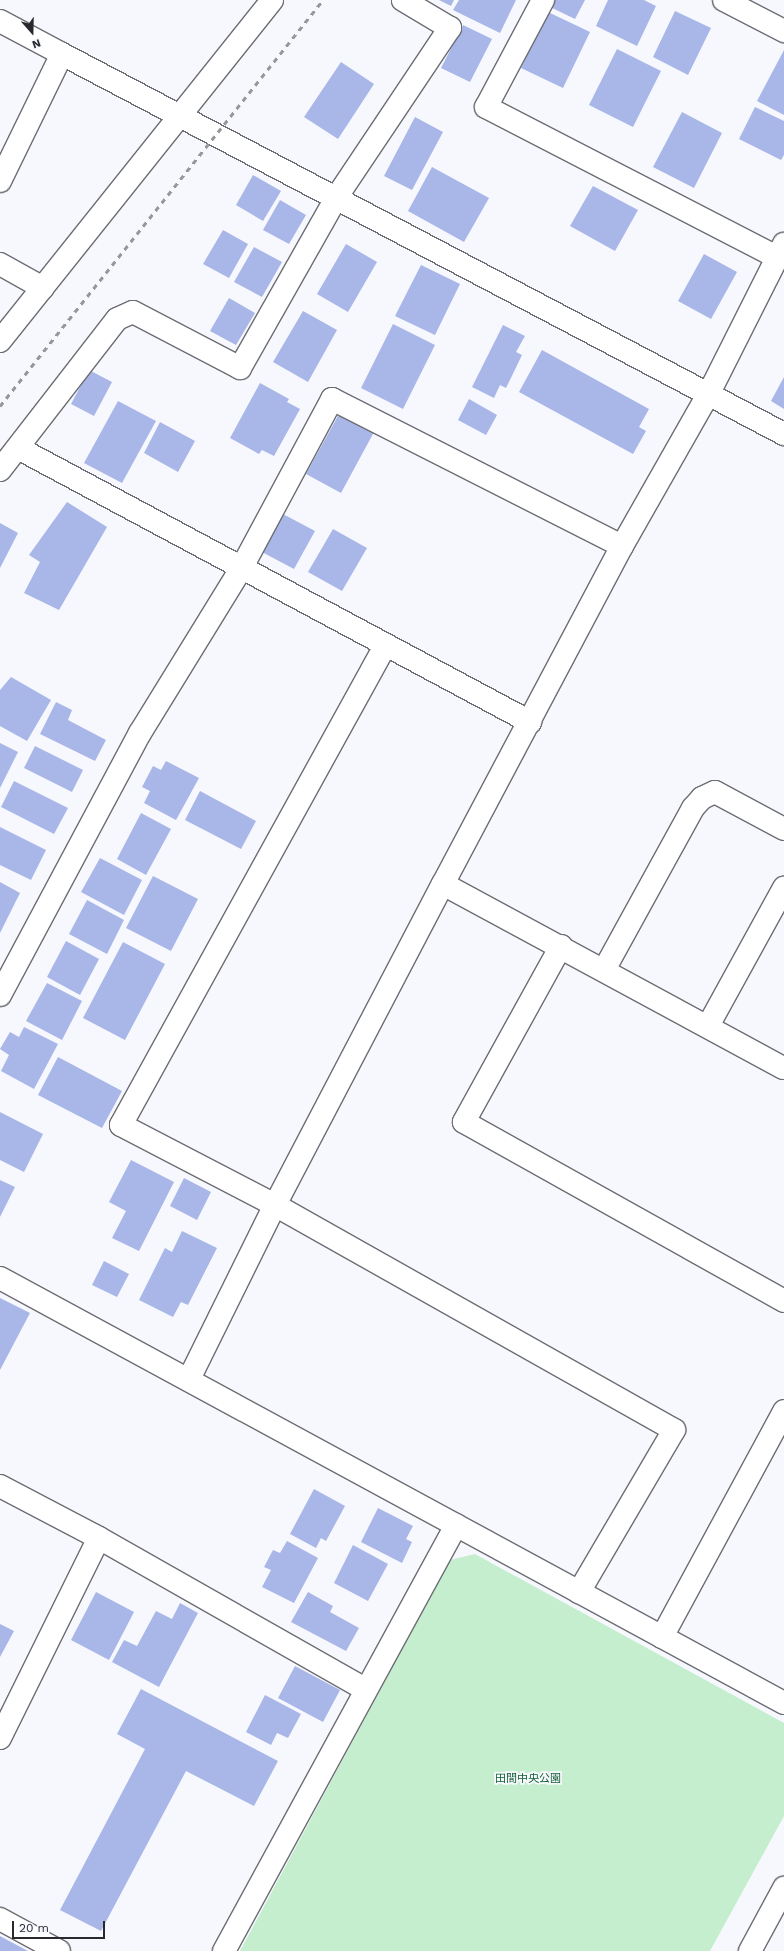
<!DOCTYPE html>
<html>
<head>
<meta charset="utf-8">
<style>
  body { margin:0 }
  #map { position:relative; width:784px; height:1951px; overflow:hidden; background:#f7f8fe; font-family:"Work Sans","Noto Sans JP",sans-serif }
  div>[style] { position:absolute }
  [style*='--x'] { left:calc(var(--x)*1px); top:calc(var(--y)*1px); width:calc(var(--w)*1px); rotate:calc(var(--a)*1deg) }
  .green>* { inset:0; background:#c5eecf }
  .building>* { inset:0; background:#a8b6e8 }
  .roads { filter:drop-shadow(1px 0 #6c6e74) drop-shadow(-1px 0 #6c6e74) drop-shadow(0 1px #6c6e74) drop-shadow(0 -1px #6c6e74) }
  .minor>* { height:22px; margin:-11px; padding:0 11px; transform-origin:11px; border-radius:11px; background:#fff }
  .tertiary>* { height:22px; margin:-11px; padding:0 11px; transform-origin:11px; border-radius:11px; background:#fff }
  .rail>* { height:3px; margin-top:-1.5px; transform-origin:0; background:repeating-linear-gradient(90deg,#96979b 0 5px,transparent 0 10px) }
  span { translate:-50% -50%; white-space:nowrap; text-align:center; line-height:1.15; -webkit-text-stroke:3.5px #f7f8fe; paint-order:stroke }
  .park-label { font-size:11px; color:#135f33 }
  .north { position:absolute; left:12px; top:12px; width:40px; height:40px; -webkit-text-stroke:3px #f7f8fe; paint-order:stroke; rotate:160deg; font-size:11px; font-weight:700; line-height:16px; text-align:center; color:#28292c }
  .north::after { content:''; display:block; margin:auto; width:14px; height:18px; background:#28292c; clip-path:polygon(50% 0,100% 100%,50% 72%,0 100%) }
  .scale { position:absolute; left:12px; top:1921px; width:93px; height:18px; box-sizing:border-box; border:2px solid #28292c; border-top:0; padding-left:5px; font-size:12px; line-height:14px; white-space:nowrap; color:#28292c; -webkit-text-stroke:3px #f7f8fe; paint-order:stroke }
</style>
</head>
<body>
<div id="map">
  <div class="green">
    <i style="clip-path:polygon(475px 1554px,784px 1723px,784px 1816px,710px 1951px,240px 1951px,450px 1560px)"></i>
  </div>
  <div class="building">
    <i style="clip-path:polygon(439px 0,454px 0,451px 6px)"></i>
    <i style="clip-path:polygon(459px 0,516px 0,500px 33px,453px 10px)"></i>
    <i style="clip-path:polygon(551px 0,585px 0,575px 19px,548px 6px)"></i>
    <i style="clip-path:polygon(608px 0,644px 0,656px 6px,637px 46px,596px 26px)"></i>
    <i style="clip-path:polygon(675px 11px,711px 28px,688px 75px,653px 57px)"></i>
    <i style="clip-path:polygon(548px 12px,590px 32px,563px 88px,521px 68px)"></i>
    <i style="clip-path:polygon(463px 25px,492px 39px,470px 82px,441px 68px)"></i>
    <i style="clip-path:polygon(617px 49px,661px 71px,633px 127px,589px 105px)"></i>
    <i style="clip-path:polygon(784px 50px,784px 115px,757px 101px)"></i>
    <i style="clip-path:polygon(341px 62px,374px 84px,338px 139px,304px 117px)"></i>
    <i style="clip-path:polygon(755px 107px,784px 121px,784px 155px,781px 160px,739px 139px)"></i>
    <i style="clip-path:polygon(682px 112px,722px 133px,694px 188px,653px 167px)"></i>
    <i style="clip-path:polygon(415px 117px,443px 132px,412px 190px,384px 176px)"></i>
    <i style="clip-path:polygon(432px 167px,489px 198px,464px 242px,408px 211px)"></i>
    <i style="clip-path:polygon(253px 175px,281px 191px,263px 221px,236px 205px)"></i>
    <i style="clip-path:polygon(593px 186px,638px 210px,615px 251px,570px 226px)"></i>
    <i style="clip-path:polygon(280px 200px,306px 215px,289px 244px,263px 230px)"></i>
    <i style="clip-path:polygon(223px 230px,248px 244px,229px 278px,203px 264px)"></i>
    <i style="clip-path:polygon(346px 244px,377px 262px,348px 312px,317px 294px)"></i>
    <i style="clip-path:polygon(254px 247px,282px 262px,262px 297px,234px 282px)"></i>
    <i style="clip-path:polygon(704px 254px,737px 272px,711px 319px,678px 301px)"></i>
    <i style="clip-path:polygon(421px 265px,460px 284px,435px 335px,395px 316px)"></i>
    <i style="clip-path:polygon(229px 298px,255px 313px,236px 345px,210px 331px)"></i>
    <i style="clip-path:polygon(303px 311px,337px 330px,308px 382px,273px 362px)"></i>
    <i style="clip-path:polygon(393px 324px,435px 345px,403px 409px,361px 388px)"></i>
    <i style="clip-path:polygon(503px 325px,525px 336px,516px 352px,522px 355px,506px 388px,500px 385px,494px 398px,472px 387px)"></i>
    <i style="clip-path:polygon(542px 350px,649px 409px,639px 427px,646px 431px,633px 454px,519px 392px)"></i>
    <i style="clip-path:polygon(89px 370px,112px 382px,94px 416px,71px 404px)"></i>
    <i style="clip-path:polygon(784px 377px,784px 409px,771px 401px)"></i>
    <i style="clip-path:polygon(260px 383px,289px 399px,287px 402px,300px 409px,274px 456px,262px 450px,259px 454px,230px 438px)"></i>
    <i style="clip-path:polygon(469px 399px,497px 415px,486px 435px,458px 420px)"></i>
    <i style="clip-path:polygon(118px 401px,156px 421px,122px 483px,84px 463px)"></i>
    <i style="clip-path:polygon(339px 414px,374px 432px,341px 493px,306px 474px)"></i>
    <i style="clip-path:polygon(160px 422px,195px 441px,178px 472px,144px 453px)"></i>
    <i style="clip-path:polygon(67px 502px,107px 527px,59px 610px,24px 593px,40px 562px,29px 555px)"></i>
    <i style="clip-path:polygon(281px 513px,315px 531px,294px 569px,260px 551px)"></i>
    <i style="clip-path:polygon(0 523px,18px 533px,0 568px)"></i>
    <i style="clip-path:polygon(333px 529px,367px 548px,342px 591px,308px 572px)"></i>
    <i style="clip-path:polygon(11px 677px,51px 700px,27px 741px,0 726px,0 690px)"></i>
    <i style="clip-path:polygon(56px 702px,72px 710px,68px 720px,106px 740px,95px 761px,40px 734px)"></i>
    <i style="clip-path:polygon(0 743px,18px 752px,0 788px)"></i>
    <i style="clip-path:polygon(35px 746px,83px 770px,72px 792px,24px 768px)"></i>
    <i style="clip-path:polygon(166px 761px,199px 778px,176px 820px,144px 803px,150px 791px,142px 787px,153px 766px,161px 770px)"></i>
    <i style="clip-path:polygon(14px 781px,68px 808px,54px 834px,1px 807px)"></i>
    <i style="clip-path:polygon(200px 791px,256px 821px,241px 849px,185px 820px)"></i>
    <i style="clip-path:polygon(141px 813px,171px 829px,146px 875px,117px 859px)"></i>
    <i style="clip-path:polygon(0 827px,46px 850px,31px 880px,0 865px)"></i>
    <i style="clip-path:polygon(100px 858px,142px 880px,124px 915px,81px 892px)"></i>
    <i style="clip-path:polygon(153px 876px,198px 899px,171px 951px,126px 928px)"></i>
    <i style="clip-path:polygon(0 882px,20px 893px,0 933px)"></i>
    <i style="clip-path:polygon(87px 900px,124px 920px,107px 954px,69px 934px)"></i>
    <i style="clip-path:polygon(66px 941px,99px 959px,80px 995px,47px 977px)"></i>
    <i style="clip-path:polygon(123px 942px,165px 964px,125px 1040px,83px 1018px)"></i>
    <i style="clip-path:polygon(47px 983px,82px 1001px,62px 1040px,26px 1021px)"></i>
    <i style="clip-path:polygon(24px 1027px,58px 1044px,34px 1089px,1px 1071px,9px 1055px,0 1049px,10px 1032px,19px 1037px)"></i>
    <i style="clip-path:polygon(58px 1057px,122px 1091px,102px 1128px,38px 1095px)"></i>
    <i style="clip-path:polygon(0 1112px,43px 1134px,24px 1172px,0 1160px)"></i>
    <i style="clip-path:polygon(131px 1160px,174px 1182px,139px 1251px,112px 1238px,126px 1211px,109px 1202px)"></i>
    <i style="clip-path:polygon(184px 1178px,211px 1192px,197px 1220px,170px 1206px)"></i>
    <i style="clip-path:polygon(0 1180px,15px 1187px,0 1217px)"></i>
    <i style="clip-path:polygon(182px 1231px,217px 1248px,188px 1305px,181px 1302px,173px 1317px,139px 1300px,165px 1248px,172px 1252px)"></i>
    <i style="clip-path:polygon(104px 1261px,129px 1274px,117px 1297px,92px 1285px)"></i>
    <i style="clip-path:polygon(0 1298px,30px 1313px,0 1370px)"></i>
    <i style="clip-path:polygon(314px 1489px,345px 1506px,326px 1541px,321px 1538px,316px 1548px,290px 1534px)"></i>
    <i style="clip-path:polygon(378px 1508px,413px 1526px,406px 1539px,412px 1542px,402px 1563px,361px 1542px)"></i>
    <i style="clip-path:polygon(287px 1541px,318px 1558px,294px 1603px,262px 1587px,271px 1570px,264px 1567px,273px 1550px,280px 1553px)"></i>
    <i style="clip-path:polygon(353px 1545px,388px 1564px,368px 1601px,334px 1583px)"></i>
    <i style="clip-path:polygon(96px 1592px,134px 1612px,109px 1660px,71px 1640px)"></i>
    <i style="clip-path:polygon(308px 1592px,333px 1606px,330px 1612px,359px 1628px,346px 1651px,291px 1622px)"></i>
    <i style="clip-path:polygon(180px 1603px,198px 1613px,159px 1687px,112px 1662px,124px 1640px,137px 1646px,156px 1611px,172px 1619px)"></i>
    <i style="clip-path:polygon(0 1624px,14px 1631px,0 1657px)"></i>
    <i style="clip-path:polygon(295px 1666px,340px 1690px,323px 1722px,278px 1698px)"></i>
    <i style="clip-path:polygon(141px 1689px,278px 1761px,254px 1806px,186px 1771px,101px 1931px,60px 1910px,145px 1749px,117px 1734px)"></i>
    <i style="clip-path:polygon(265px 1695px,301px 1714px,288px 1738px,277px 1733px,271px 1745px,246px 1732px)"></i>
    <i style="clip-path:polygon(0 1936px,28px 1951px,0 1951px)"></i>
  </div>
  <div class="roads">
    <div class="minor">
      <i style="--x:543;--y:0;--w:121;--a:118"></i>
      <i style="--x:486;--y:107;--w:327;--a:27.3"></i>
      <i style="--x:724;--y:0;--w:68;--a:27.3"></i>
      <i style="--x:0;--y:181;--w:141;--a:-64"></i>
      <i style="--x:62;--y:54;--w:816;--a:27.76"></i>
      <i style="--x:0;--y:264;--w:49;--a:29.2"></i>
      <i style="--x:0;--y:341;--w:436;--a:-51.4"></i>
      <i style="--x:18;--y:448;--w:581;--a:28.15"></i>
      <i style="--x:0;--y:470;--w:191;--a:-52.2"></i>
      <i style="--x:117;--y:319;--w:17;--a:-24"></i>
      <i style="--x:133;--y:312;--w:121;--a:27.6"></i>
      <i style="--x:240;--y:368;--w:195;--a:-60.5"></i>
      <i style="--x:336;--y:198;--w:205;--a:-56.2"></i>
      <i style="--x:450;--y:28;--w:55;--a:-149.2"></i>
      <i style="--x:385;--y:646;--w:547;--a:118.86"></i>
      <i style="--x:121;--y:1125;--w:174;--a:27.5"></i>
      <i style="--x:275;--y:1205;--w:458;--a:29.4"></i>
      <i style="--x:674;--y:1430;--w:188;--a:120.4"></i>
      <i style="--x:443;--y:884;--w:387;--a:28.4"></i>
      <i style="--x:561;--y:946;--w:201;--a:118.9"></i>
      <i style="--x:464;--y:1122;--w:367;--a:29.2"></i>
      <i style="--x:604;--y:970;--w:185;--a:-61.2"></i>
      <i style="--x:693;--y:808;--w:13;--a:-48"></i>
      <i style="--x:702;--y:798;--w:14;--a:-25"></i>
      <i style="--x:715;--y:792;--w:78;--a:28.2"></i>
      <i style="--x:0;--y:995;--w:297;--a:-61.9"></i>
      <i style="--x:140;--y:733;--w:193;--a:-58.4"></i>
      <i style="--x:241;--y:569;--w:193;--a:-61.8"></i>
      <i style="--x:332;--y:399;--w:325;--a:26.9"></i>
      <i style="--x:708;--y:1026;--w:158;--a:-61.2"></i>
      <i style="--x:0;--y:1278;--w:892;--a:28.46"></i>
      <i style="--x:0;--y:1486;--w:112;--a:27.7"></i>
      <i style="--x:99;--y:1538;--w:306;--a:29.6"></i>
      <i style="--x:662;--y:1637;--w:257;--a:-61.6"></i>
      <i style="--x:0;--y:1738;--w:223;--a:-63.7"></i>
      <i style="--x:0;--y:1919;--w:67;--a:28.5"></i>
      <i style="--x:224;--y:1951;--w:485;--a:-61.4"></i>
    </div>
    <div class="tertiary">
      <i style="--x:0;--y:21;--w:70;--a:28"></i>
      <i style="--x:189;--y:1379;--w:194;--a:-63.7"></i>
      <i style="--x:275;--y:1205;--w:362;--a:-62.4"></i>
      <i style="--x:443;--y:884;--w:382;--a:-62.1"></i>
      <i style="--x:622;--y:546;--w:176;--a:-60.4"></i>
      <i style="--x:709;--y:393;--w:167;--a:-63.3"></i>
      <i style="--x:750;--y:1951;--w:72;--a:-61.6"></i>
    </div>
  </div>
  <div class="rail">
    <i style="--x:0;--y:406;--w:519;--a:-51.5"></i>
  </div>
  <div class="park-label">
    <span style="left:528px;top:1779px">田間中央公園</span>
  </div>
  <div class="north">N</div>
  <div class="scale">20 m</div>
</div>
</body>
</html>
